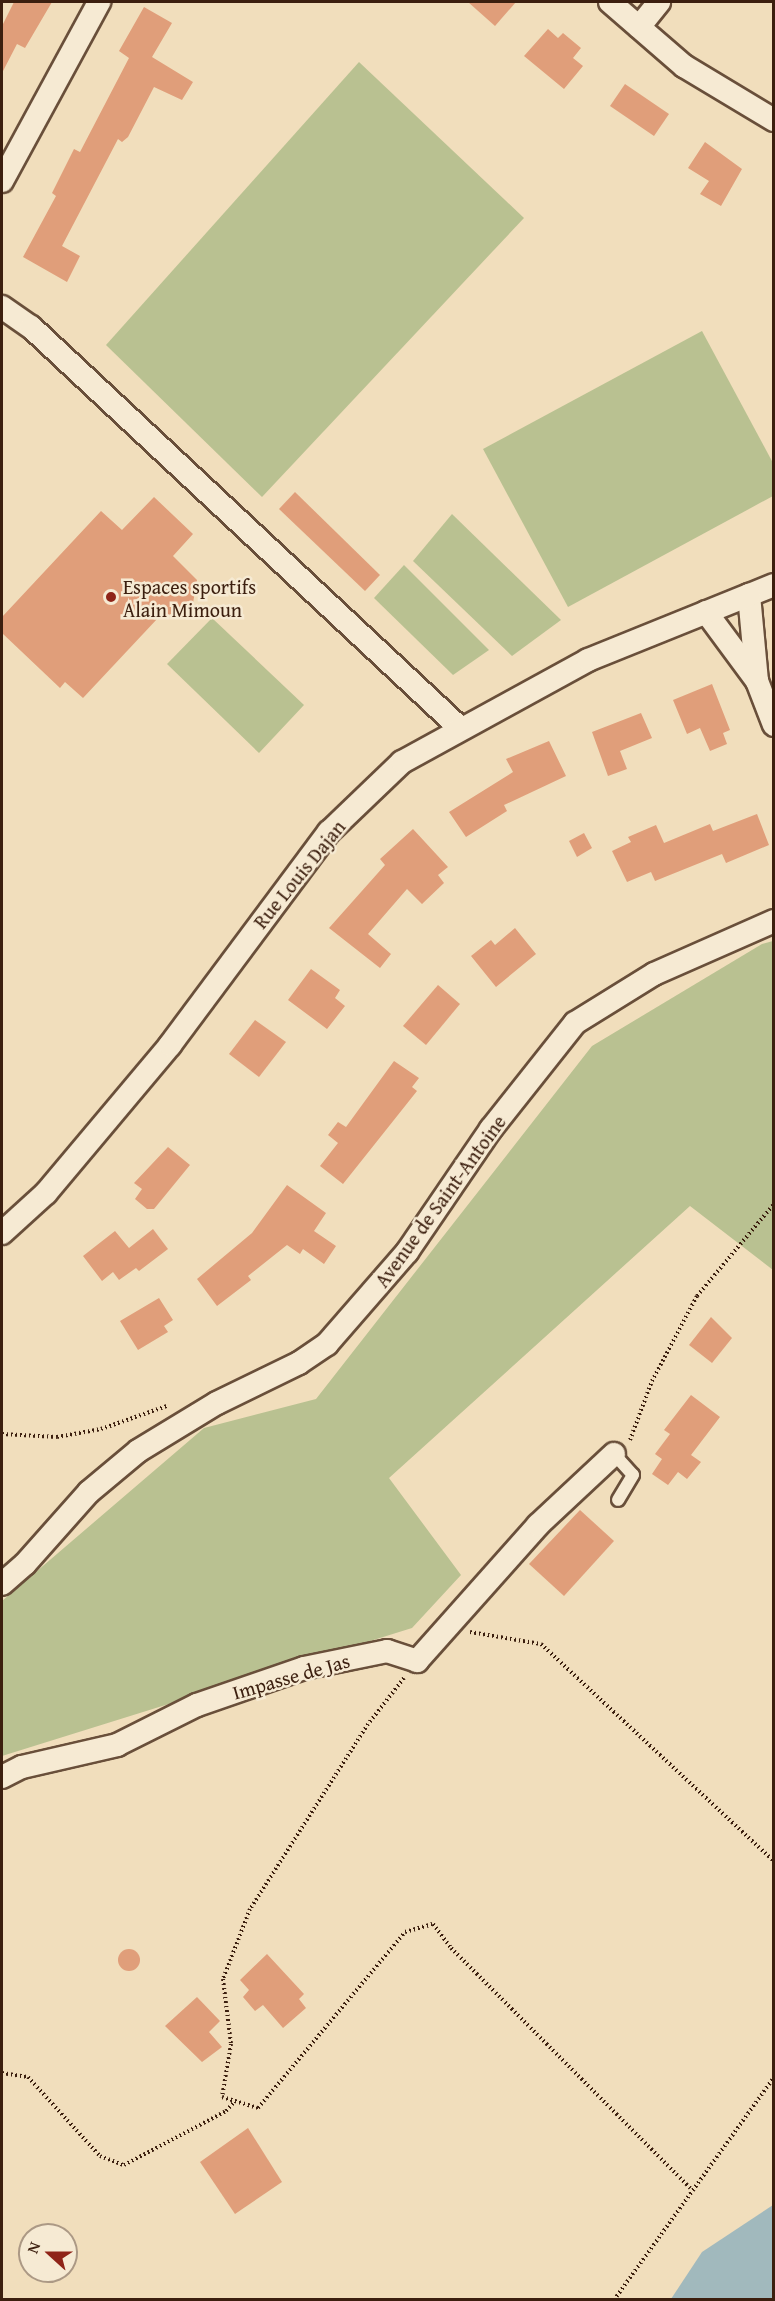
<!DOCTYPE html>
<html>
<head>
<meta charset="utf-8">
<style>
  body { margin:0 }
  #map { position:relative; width:775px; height:2301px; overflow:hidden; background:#f1debc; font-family:"Gentium Book Plus",serif }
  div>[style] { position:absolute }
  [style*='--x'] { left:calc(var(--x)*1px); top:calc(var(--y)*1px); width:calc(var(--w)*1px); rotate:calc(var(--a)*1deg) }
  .green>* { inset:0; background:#b9c191 }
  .water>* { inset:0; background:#a1b9bd }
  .building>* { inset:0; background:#e09e7a }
  .round { border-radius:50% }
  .path>* { height:4px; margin-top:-2px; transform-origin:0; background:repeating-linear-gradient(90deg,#3c1f0f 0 1.5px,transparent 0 4.5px) }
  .roads { filter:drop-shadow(2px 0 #694f3a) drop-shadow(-2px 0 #694f3a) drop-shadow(0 2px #694f3a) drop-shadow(0 -2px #694f3a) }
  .lane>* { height:12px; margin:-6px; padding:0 6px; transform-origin:6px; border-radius:6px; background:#f6ead3 }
  .street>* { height:22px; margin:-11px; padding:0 11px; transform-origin:11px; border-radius:11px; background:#f6ead3 }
  .dots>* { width:16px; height:16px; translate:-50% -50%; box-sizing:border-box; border:3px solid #f6ead3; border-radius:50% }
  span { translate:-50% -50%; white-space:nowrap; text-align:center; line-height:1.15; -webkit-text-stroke:5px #f6ead3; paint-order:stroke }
  .poi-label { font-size:20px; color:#3c1f0f }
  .left { translate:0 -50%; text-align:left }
  .street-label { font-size:20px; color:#3c1f0f }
  .frame { position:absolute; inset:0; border:3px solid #3c1f0f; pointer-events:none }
  .north { position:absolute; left:18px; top:2223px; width:60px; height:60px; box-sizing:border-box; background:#f6ead3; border:2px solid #ac9985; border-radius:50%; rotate:291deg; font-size:16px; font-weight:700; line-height:24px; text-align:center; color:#3c1f0f }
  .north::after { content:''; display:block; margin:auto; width:21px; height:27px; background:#8f2418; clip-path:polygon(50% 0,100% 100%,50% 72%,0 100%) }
</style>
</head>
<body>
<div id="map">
  <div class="green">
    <i style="clip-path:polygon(359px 62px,524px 218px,262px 497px,106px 345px)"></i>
    <i style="clip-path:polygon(702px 331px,773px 463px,773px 496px,568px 607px,483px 449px)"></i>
    <i style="clip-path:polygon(452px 514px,561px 620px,512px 656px,413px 561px)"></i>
    <i style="clip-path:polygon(404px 565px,489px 650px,453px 675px,374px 598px)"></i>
    <i style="clip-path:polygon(212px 618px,304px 705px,259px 753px,167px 664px)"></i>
    <i style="clip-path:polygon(773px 941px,773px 1270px,690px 1206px,389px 1478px,461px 1575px,412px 1628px,2px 1756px,2px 1601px,204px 1428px,316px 1399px,592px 1046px,762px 944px)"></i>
  </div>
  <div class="water">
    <i style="clip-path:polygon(773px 2205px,773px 2299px,671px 2299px,702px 2252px)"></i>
  </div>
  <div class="building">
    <i style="clip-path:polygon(14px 2px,52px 2px,25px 48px,17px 44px,2px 73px,2px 26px)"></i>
    <i style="clip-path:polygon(468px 2px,516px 2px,495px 26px)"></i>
    <i style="clip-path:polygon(144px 7px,172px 23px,152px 57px,193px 82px,182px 100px,154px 87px,128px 137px,122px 142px,118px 139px,62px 246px,80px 256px,67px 282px,23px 257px,56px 196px,52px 193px,74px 149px,80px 152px,129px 58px,119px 51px)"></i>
    <i style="clip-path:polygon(548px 29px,558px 38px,563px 33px,581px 48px,573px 58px,583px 66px,564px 89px,524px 56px)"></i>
    <i style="clip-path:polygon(625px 84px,669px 114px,654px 136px,610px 106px)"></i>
    <i style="clip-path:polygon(705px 142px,742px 169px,721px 206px,700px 194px,709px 181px,688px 168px)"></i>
    <i style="clip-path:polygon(295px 492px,380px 575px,365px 591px,279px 509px)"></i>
    <i style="clip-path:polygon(154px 497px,193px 534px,173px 556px,197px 580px,192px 609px,158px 618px,83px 698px,65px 682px,60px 688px,2px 633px,2px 617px,101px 511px,122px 530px)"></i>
    <i style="clip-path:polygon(712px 684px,730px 730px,723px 733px,727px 744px,710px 751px,700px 728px,687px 734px,673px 700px)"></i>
    <i style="clip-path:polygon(641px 713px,652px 738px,620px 751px,627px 769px,608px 776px,592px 732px)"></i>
    <i style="clip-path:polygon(549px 741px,566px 776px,504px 805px,507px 811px,466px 837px,449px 812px,513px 772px,506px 759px)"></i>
    <i style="clip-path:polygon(757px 814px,769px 845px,726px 863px,722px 854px,655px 881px,651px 872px,627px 882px,612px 851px,631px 842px,628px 837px,656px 825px,664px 843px,710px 824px,713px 831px)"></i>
    <i style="clip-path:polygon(413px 829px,448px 867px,438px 875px,444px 883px,422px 904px,407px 889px,368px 934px,391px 954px,380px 968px,329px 928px,385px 865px,380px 859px)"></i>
    <i style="clip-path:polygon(584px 833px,592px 848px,577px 857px,569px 841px)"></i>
    <i style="clip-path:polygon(515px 928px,536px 954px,496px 987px,471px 956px,491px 940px,495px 945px)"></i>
    <i style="clip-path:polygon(311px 969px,340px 990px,335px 998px,345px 1006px,327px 1029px,288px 1000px)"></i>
    <i style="clip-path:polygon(438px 985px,460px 1004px,426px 1045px,403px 1026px)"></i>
    <i style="clip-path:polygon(255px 1020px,286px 1042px,259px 1077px,229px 1054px)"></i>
    <i style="clip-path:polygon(394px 1061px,419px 1078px,412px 1087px,417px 1091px,343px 1184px,320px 1166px,338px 1143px,328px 1135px,338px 1122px,346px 1127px)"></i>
    <i style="clip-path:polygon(168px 1147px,190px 1165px,154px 1209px,147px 1209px,135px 1199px,142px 1189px,134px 1183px)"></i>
    <i style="clip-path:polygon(287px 1185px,326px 1213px,314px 1231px,336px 1246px,324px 1264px,303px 1249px,300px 1254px,287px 1245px,248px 1276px,251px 1280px,217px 1306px,197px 1279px,252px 1233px)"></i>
    <i style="clip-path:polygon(153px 1229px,168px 1249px,139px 1271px,136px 1268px,119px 1280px,113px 1272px,102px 1281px,83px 1256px,115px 1231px,129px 1248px)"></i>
    <i style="clip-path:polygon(159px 1298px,173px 1320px,164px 1326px,168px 1332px,138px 1350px,120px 1321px)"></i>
    <i style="clip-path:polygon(711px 1317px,732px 1338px,712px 1363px,689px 1345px)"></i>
    <i style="clip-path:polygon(691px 1395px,720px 1417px,691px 1455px,701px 1462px,687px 1479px,678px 1472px,668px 1485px,652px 1474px,662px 1459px,655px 1454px,670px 1434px,664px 1430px)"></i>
    <i style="clip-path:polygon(580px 1510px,614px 1541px,564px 1596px,529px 1564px)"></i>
    <i class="round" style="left:118px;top:1949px;width:22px;height:22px"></i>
    <i style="clip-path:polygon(267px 1954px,304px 1994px,299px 1999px,306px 2008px,283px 2028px,263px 2005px,255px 2011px,243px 1997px,249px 1990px,240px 1980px)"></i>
    <i style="clip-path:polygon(197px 1997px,220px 2021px,209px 2032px,222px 2047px,202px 2062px,165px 2026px)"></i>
    <i style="clip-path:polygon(248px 2128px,282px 2182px,235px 2214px,200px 2162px)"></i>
  </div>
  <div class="path">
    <i style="--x:2;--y:1434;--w:55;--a:3.1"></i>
    <i style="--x:57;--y:1437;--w:45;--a:-10.3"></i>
    <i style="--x:101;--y:1429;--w:70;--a:-19.2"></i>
    <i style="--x:630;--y:1440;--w:63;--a:-69.6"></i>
    <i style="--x:652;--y:1381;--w:96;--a:-62.1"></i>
    <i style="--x:697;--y:1296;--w:120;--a:-50.1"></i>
    <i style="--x:470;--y:1632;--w:72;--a:9.6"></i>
    <i style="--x:541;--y:1644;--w:318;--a:43"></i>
    <i style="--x:404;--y:1678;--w:58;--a:128"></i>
    <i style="--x:368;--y:1724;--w:219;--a:122.5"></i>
    <i style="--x:250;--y:1909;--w:75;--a:111.1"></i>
    <i style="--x:223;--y:1979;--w:65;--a:83"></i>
    <i style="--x:231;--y:2044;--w:54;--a:99.6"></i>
    <i style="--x:222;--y:2097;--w:38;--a:17"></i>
    <i style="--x:258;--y:2108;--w:229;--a:-50.1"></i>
    <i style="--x:405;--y:1932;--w:29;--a:-16"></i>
    <i style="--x:433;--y:1924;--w:30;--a:53"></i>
    <i style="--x:451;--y:1948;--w:339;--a:45.1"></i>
    <i style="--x:2;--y:2073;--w:26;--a:9"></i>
    <i style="--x:28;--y:2077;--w:107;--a:47.7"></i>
    <i style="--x:100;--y:2156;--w:26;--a:21"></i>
    <i style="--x:124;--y:2165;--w:115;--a:-27.9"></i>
    <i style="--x:226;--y:2111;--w:13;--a:-48"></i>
    <i style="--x:614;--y:2300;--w:274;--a:-54.3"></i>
  </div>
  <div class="roads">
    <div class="lane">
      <i style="--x:614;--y:1454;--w:28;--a:48"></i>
      <i style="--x:633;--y:1475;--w:29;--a:121"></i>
    </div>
    <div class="street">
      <i style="--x:610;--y:2;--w:98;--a:40.9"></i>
      <i style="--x:684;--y:66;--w:105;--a:31"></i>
      <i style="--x:639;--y:27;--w:32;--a:-51"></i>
      <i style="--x:2;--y:181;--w:204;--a:-61.5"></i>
      <i style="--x:2;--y:307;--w:35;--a:35"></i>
      <i style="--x:31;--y:327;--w:587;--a:43.07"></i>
      <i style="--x:774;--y:585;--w:27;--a:158"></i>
      <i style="--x:749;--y:595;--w:86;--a:84.7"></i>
      <i style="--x:757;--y:681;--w:47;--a:68.9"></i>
      <i style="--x:706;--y:612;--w:86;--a:53.5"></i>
      <i style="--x:2;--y:1233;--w:59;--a:-42.3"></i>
      <i style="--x:46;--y:1193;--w:193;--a:-50"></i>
      <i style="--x:170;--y:1045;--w:266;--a:-53.3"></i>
      <i style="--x:329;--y:832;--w:101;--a:-43.8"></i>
      <i style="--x:402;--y:762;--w:212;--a:-28.7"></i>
      <i style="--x:588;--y:660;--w:174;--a:-22"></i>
      <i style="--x:2;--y:1584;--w:30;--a:-41"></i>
      <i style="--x:25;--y:1564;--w:96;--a:-48.4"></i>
      <i style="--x:89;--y:1492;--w:64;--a:-39.9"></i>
      <i style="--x:138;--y:1451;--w:92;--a:-31.3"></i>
      <i style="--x:217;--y:1403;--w:91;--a:-26"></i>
      <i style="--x:299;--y:1363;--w:34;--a:-34"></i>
      <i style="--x:327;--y:1344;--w:122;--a:-49"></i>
      <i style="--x:407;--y:1252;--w:149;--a:-55.7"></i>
      <i style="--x:491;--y:1129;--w:135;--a:-51.6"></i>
      <i style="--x:575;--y:1023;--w:93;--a:-31.8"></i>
      <i style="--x:654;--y:974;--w:131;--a:-23.8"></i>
      <i style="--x:2;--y:1777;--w:22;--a:-27"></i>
      <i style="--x:22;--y:1767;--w:98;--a:-13"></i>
      <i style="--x:117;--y:1745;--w:89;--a:-26.6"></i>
      <i style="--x:197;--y:1705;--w:113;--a:-19.1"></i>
      <i style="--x:304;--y:1668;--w:85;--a:-11.6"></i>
      <i style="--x:387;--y:1651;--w:32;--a:18"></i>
      <i style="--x:417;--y:1661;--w:182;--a:-48.3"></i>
      <i style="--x:538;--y:1525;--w:104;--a:-43.1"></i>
    </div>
  </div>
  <div class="dots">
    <i style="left:111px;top:597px;background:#8f2418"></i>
  </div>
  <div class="poi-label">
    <span class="left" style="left:123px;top:598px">Espaces sportifs<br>Alain Mimoun</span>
  </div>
  <div class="street-label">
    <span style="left:299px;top:874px;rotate:-51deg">Rue Louis Dajan</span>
    <span style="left:440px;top:1201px;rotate:-54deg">Avenue de Saint-Antoine</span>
    <span style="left:291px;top:1676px;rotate:-16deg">Impasse de Jas</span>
  </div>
  <div class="frame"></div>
  <div class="north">N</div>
</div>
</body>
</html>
